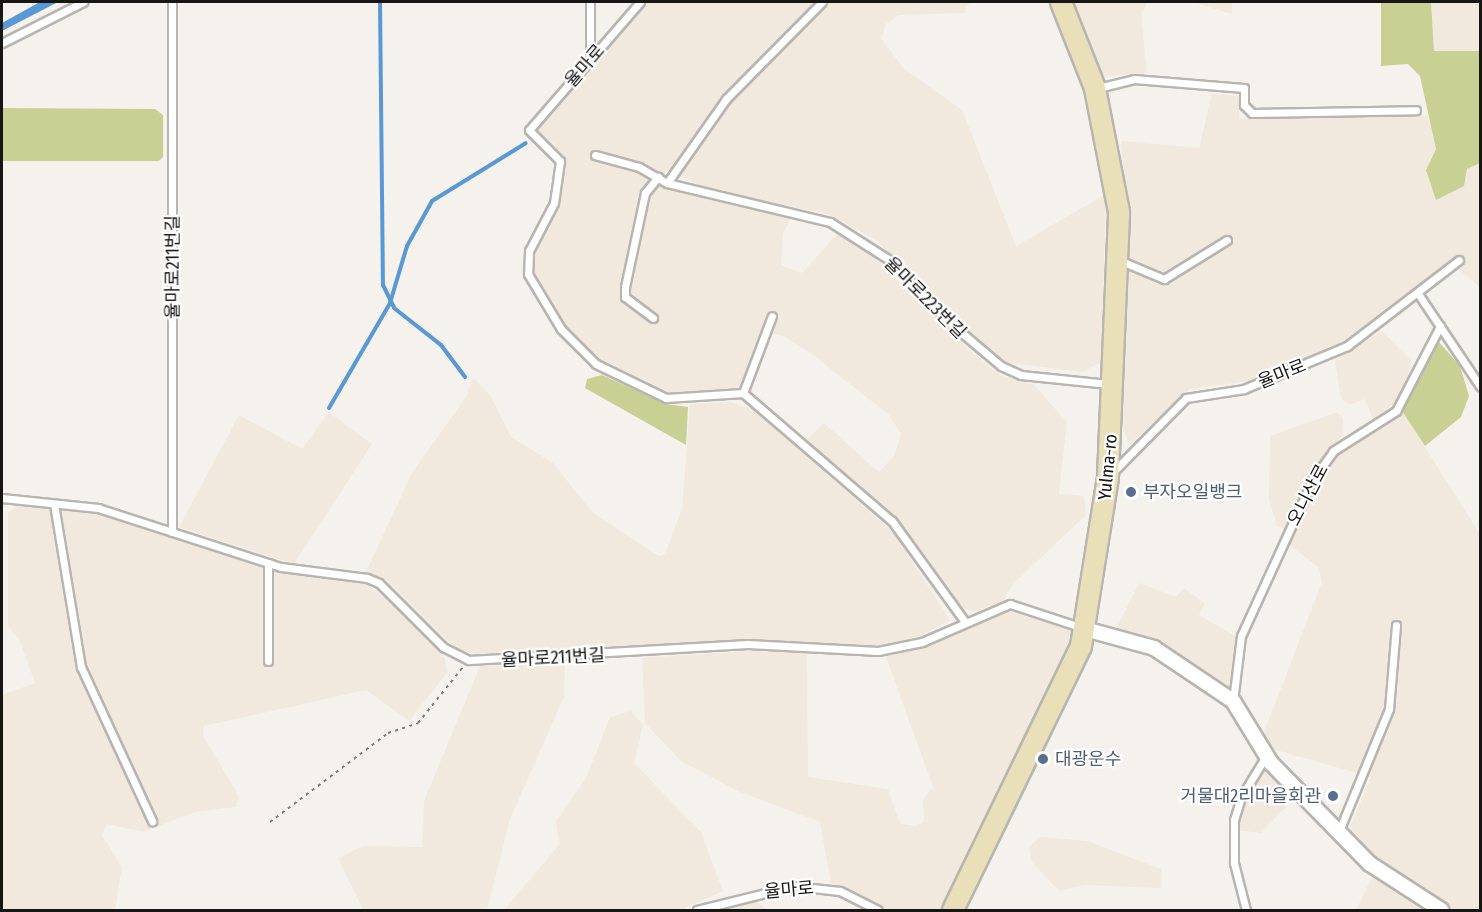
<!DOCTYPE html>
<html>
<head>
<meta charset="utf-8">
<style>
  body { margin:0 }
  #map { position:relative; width:1482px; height:912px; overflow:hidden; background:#f5f2ed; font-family:"Fira Sans Condensed","Noto Sans KR",sans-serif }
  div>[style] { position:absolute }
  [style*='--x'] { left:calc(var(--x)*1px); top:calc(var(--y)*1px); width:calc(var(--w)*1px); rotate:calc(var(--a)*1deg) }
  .built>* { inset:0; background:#f1e9dd }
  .green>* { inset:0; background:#c8d093 }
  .water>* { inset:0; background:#5898d6 }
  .stream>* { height:4px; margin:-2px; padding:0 2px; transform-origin:2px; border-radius:2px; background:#5898d6 }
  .path>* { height:2px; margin-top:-1px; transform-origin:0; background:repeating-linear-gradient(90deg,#7f7d7a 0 3px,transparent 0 7.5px) }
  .roads { filter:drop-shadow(2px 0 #b8b5b0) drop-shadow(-2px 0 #b8b5b0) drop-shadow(0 2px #b8b5b0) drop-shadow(0 -2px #b8b5b0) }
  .lane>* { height:7px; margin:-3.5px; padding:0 3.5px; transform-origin:3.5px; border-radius:3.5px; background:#fff }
  .street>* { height:14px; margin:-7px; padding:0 7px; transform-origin:7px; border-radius:7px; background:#fff }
  .secondary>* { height:20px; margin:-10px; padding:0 10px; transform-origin:10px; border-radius:10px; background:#e9e0ba }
  .dots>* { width:16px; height:16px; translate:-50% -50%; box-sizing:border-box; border:3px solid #fff; border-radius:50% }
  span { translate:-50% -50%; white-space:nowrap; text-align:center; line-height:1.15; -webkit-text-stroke:4.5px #fff; paint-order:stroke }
  .street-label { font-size:18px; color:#171614 }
  .service-label { font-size:18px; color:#4e5e75 }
  .left { translate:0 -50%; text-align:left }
  .right { translate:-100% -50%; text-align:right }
  .frame { position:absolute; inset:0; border:3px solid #171614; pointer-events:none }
</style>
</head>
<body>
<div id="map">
  <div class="built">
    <i style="clip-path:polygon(647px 2px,970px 2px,964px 13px,899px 15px,886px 24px,881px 38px,903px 68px,962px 110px,1016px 246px,1106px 194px,1101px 362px,1083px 372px,1002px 362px,877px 241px,828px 214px,711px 190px,666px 170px,659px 186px,792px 217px,783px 233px,781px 265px,802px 273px,837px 234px,866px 249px,969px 350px,1000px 375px,1034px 385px,1067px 422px,1059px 494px,1084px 496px,1086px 515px,1013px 584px,1003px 601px,974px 612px,961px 607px,898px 521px,807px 440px,824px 423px,879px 472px,894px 456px,901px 434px,889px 415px,812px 354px,783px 336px,765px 333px,746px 379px,735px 391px,676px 396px,604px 365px,562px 325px,531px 273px,533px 249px,557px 202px,564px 168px,556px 146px,536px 128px)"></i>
    <i style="clip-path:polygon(1070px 2px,1148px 2px,1141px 14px,1147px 73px,1099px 77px)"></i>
    <i style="clip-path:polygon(1191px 2px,1232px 2px,1232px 14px,1192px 2px)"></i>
    <i style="clip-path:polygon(1431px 2px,1480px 2px,1480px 51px,1434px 51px)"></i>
    <i style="clip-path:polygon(1212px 94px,1239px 96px,1239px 119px,1347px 112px,1428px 116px,1436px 149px,1429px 162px,1465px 180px,1467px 169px,1480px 163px,1480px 287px,1450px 262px,1337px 346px,1256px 380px,1190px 389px,1129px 445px,1120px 417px,1130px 248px,1121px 141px,1199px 148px)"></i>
    <i style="clip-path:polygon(1382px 331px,1412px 362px,1400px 399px,1373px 420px,1365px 399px,1349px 405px,1341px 399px,1335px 360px)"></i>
    <i style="clip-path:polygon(473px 378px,490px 395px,511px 437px,553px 463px,593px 513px,659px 556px,665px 554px,682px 509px,690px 404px,730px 402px,752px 409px,894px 533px,950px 620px,914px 639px,871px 646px,765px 640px,486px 657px,456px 649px,387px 580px,365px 574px,412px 473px,466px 397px)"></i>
    <i style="clip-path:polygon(1402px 411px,1480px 534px,1480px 910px,1448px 910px,1392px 873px,1348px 832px,1371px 777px,1276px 750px,1263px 735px,1322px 582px,1318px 567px,1288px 544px,1299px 517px,1336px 456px)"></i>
    <i style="clip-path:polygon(329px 412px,372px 444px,294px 564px,179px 527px,239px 415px,302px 449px)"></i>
    <i style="clip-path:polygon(1337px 412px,1343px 418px,1343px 435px,1311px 472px,1285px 528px,1277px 527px,1269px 499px,1270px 436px)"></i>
    <i style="clip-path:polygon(17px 506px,102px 514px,282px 572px,366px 584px,406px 615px,445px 659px,447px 673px,409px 721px,366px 690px,204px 726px,203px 736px,239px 796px,236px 807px,195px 812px,143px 832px,107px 824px,102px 835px,122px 867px,115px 910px,2px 910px,2px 695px,35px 683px,19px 639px,8px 626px,8px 513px)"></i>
    <i style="clip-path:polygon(1139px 583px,1176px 597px,1184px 588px,1205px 603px,1199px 615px,1237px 637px,1230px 690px,1115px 631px)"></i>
    <i style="clip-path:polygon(1009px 611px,1080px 633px,947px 910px,888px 910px,831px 884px,820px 822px,740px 792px,681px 761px,645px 723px,642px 658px,750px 651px,807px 653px,808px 777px,888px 789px,900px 824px,917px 826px,924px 821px,923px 800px,933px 787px,886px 657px,935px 644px)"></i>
    <i style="clip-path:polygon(565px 665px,564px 697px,510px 819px,487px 910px,363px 910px,338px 858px,363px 846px,422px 847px,424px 801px,480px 666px)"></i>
    <i style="clip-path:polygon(631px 711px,643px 725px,634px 763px,701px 832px,723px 891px,681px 910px,504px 910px,559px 845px,556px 821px,586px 778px,610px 717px)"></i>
    <i style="clip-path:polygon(1265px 765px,1298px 794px,1261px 833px,1236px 830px,1249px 787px)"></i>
    <i style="clip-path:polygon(1040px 837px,1088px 841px,1161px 869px,1161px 888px,1084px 885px,1059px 891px,1031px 861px,1029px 847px)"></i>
    <i style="clip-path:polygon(1373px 875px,1378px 877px,1434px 910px,1356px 910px)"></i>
    <i style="clip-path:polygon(754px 899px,766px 910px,715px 910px,733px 904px)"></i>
  </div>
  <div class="green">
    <i style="clip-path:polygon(1381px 2px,1431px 2px,1434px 51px,1480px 51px,1480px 163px,1467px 169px,1464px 186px,1436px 200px,1426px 170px,1436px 149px,1420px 76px,1408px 64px,1381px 66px)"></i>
    <i style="clip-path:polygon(2px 108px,155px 109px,163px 115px,163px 157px,159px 161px,2px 161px)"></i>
    <i style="clip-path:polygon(1438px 341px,1460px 366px,1469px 396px,1461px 417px,1425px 446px,1402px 411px)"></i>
    <i style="clip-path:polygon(602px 375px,666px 404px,688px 407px,686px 445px,585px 388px,587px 379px)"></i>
  </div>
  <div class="water">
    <i style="clip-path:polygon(40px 2px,58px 2px,2px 31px,2px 23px)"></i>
  </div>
  <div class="stream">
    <i style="--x:380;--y:2;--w:283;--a:89.4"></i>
    <i style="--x:383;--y:285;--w:25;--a:64"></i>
    <i style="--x:394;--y:308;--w:60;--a:38.2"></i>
    <i style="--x:441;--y:345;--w:40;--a:53"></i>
    <i style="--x:329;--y:408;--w:121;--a:-59.8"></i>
    <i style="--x:390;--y:303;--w:59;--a:-73.4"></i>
    <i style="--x:407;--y:246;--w:51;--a:-60.9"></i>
    <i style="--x:432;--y:201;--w:110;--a:-31.7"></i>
  </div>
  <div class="path">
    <i style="--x:270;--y:822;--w:148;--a:-37"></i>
    <i style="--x:388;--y:733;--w:32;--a:-18"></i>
    <i style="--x:418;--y:723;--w:72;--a:-51.2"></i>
  </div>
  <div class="roads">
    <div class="lane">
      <i style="--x:172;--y:2;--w:530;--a:90"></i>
      <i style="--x:640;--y:2;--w:169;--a:130.9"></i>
      <i style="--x:529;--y:130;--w:44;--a:45"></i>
      <i style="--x:560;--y:161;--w:42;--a:98.1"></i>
      <i style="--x:554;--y:203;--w:54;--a:117.5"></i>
      <i style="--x:529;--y:251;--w:23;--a:92"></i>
      <i style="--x:528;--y:274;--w:64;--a:59"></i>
      <i style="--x:561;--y:329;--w:49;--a:45"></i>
      <i style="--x:596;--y:364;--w:78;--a:25.9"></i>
      <i style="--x:666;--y:398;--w:77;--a:-3.7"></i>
      <i style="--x:743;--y:393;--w:196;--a:40.7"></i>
      <i style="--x:892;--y:521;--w:125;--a:54.1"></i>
      <i style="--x:2;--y:43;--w:91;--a:-26.8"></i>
      <i style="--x:590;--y:60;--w:58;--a:-90"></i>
      <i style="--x:1098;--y:88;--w:37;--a:-14"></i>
      <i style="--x:1134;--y:79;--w:110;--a:4.7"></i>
      <i style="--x:1244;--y:88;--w:17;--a:90"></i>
      <i style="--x:1244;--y:105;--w:11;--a:45"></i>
      <i style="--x:1252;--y:113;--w:164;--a:-1"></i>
      <i style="--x:595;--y:155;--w:46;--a:15.3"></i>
      <i style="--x:639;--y:167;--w:32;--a:30"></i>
      <i style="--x:667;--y:183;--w:168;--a:13.5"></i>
      <i style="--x:830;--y:222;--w:72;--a:32.6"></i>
      <i style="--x:891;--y:261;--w:84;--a:46.4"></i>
      <i style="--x:949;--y:322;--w:68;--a:40.2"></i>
      <i style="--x:1001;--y:366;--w:22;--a:24"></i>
      <i style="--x:1021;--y:375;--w:88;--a:5.8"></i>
      <i style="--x:667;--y:183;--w:103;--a:-54.9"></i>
      <i style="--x:726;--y:99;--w:136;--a:-45.3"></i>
      <i style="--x:1121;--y:261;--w:47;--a:22.7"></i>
      <i style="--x:1164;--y:279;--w:74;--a:-31.8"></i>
      <i style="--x:1419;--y:295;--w:110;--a:56.2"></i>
      <i style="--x:653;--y:318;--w:35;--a:-143"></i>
      <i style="--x:625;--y:297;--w:10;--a:-90"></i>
      <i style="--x:625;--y:287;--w:96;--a:-78"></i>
      <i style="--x:645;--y:193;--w:21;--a:-51"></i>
      <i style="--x:743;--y:393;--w:82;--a:-69.4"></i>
      <i style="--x:1112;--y:473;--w:105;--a:-45.4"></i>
      <i style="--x:1186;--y:398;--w:59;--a:-8.8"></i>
      <i style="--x:1244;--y:389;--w:112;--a:-22.7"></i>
      <i style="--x:1347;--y:346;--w:141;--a:-37.5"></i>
      <i style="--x:2;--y:498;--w:97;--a:5.9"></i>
      <i style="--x:98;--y:508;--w:192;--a:17.9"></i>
      <i style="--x:281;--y:567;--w:87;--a:7.3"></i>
      <i style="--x:367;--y:578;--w:13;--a:23"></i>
      <i style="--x:379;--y:583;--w:91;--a:45"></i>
      <i style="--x:443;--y:647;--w:29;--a:27"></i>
      <i style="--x:469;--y:660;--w:279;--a:-3.3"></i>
      <i style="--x:748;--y:644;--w:130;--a:3.1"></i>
      <i style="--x:878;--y:651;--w:45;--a:-11.6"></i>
      <i style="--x:922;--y:642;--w:96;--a:-23.4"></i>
      <i style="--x:1010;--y:604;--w:77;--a:18.2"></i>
      <i style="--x:54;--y:504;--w:165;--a:80.6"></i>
      <i style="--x:81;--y:667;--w:170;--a:65.2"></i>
      <i style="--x:268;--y:661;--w:98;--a:-90"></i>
      <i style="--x:1233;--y:701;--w:65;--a:-83"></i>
      <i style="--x:1241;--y:636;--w:173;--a:-65.4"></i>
      <i style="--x:1313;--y:479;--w:34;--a:-54"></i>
      <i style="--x:1333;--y:451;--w:75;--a:-32.4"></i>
      <i style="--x:1396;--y:411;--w:96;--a:-62.6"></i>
      <i style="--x:1339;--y:831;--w:132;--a:-67.7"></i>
      <i style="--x:1389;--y:709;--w:84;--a:-85.2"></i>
      <i style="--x:697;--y:910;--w:100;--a:-13.9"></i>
      <i style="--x:794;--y:886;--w:46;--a:6.2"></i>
      <i style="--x:840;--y:891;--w:42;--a:26.6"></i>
      <i style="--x:1246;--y:910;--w:49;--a:-104.3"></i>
      <i style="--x:1234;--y:863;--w:43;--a:-90"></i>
      <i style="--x:1234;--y:820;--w:24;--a:-73"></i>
      <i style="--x:1241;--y:797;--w:48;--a:-58.6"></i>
    </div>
    <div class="street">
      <i style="--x:1085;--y:629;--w:72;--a:15.4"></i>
      <i style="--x:1154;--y:648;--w:95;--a:33.9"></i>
      <i style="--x:1233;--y:701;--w:73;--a:58.5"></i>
      <i style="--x:1271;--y:763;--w:141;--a:45.6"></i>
      <i style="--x:1370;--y:864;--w:85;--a:32.9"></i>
    </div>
    <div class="secondary">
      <i style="--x:953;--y:910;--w:293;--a:-64.1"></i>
      <i style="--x:1081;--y:646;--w:171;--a:-80.9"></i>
      <i style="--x:1108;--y:477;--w:265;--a:-87.6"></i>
      <i style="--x:1119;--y:212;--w:126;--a:-101"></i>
      <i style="--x:1095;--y:88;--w:92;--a:-111.6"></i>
    </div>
  </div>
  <div class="dots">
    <i style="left:1131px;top:492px;background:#5c6f8a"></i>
    <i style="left:1043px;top:759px;background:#5c6f8a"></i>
    <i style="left:1333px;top:796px;background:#5c6f8a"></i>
  </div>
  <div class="street-label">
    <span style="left:585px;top:66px;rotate:-49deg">율마로</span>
    <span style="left:173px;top:267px;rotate:-90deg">율마로211번길</span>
    <span style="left:925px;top:298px;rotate:45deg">율마로223번길</span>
    <span style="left:1282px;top:374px;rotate:-22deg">율마로</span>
    <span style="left:1108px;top:467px;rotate:-84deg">Yulma-ro</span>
    <span style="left:1308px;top:495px;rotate:-62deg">오니산로</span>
    <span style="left:553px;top:658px;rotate:-3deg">율마로211번길</span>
    <span style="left:789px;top:890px;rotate:-5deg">율마로</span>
  </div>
  <div class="service-label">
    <span class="left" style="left:1143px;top:492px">부자오일뱅크</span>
    <span class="left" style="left:1055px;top:759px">대광운수</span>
    <span class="right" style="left:1321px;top:796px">거물대2리마을회관</span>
  </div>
  <div class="frame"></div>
</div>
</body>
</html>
